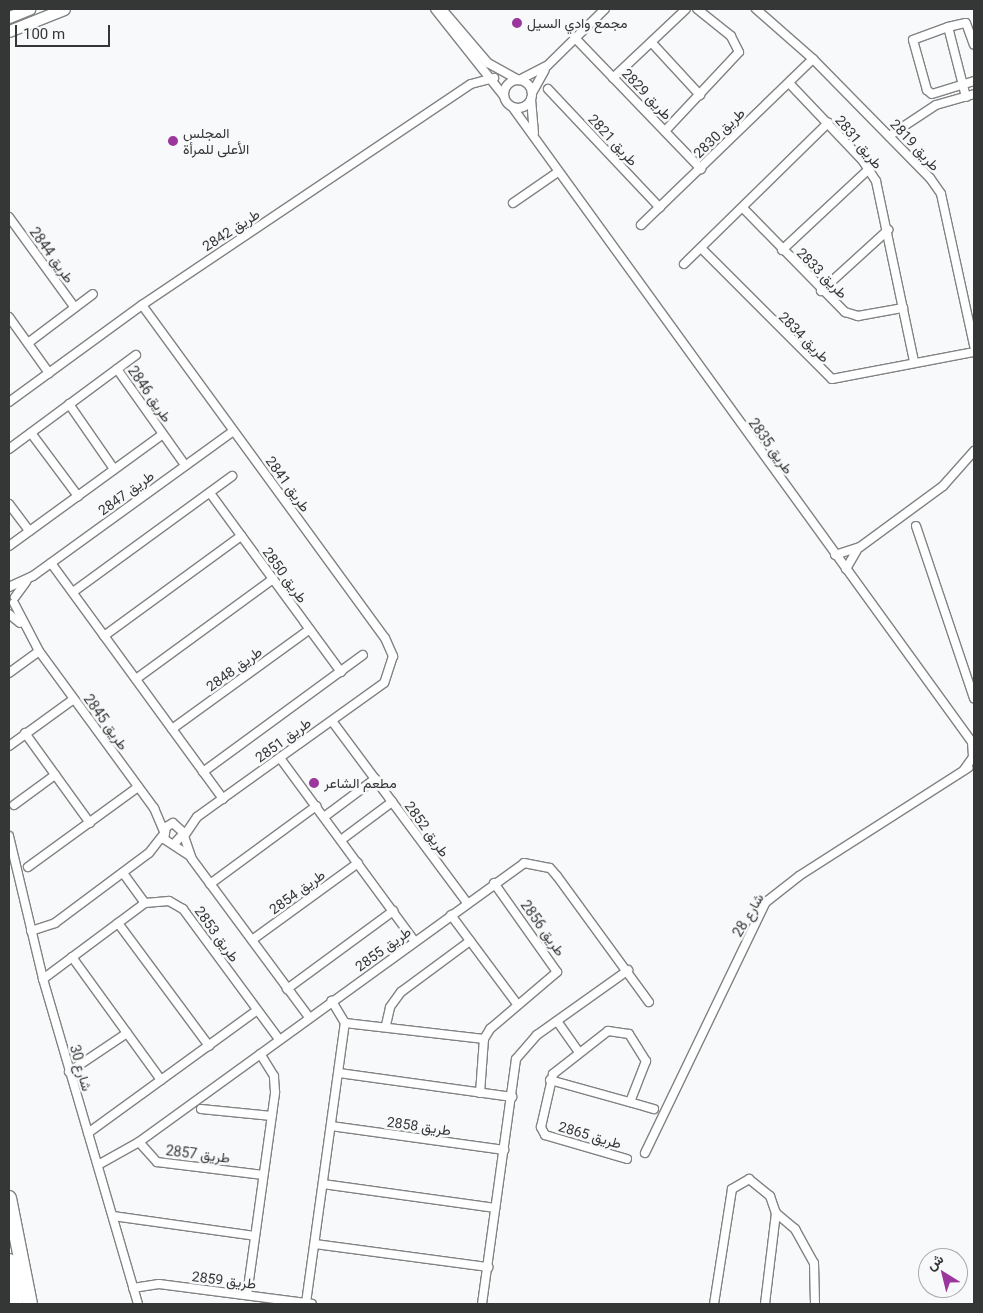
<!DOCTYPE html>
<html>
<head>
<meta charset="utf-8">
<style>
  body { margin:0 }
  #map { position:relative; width:983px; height:1313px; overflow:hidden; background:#f8f9fa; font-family:Roboto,Vazirmatn,sans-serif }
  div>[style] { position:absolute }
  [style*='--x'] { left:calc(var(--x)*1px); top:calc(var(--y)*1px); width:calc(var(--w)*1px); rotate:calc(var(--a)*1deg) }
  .roads { filter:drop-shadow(1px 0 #818283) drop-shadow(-1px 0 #818283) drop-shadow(0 1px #818283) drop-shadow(0 -1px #818283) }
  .street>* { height:8px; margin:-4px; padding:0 4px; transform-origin:4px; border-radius:4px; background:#fff }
  .street>.ring { margin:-4px; padding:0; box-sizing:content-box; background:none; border:8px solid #fff; border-radius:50% }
  .primary>* { height:11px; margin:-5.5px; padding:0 5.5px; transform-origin:5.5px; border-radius:5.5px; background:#fff }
  .highway>* { height:14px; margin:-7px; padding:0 7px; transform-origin:7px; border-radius:7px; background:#fff }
  .dots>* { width:14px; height:14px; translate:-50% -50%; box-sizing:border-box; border:2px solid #f8f9fa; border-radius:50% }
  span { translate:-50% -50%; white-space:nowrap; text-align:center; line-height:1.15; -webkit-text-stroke:5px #f8f9fa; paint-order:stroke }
  .poi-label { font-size:14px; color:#353636 }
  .left { translate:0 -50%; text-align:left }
  .street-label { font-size:14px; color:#353636 }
  .frame { position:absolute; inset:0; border:10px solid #353636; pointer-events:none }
  .north { position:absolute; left:918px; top:1248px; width:50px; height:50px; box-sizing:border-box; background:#f8f9fa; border:1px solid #aaabac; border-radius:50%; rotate:324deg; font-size:14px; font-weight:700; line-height:20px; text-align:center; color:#353636 }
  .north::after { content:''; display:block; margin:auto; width:18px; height:22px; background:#9a369c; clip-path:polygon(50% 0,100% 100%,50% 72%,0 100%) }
  .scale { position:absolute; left:15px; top:25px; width:95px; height:22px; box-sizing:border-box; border:2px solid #353636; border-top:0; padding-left:6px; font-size:15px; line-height:18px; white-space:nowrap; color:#353636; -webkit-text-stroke:4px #f8f9fa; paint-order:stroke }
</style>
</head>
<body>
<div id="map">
  <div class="roads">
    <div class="street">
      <i style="--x:435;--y:9;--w:111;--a:51.6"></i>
      <i style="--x:442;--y:9;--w:71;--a:49.6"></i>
      <i style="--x:488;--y:63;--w:35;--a:29"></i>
      <i style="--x:519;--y:80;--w:31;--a:-27"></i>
      <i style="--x:547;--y:66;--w:81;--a:-44.5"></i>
      <i style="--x:756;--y:9;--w:76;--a:41.3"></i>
      <i style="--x:813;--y:59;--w:167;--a:45.5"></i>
      <i style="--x:930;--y:178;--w:19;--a:55"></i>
      <i style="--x:941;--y:194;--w:155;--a:77.7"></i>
      <i style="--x:948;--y:27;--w:37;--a:160"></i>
      <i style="--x:913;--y:40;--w:52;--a:74.4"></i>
      <i style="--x:927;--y:90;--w:6;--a:39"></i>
      <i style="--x:932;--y:94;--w:44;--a:-17.2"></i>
      <i style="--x:575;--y:38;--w:182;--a:46.1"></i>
      <i style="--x:652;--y:43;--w:71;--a:47.3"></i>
      <i style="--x:613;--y:78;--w:100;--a:-43.4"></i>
      <i class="ring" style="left:504px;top:80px;width:20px;height:20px"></i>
      <i style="--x:789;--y:83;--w:108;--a:46.5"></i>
      <i style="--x:863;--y:161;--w:24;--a:57"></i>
      <i style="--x:876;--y:181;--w:185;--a:78.1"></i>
      <i style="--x:548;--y:89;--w:163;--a:46.7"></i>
      <i style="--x:532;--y:93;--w:26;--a:-61"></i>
      <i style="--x:966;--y:97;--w:72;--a:-104.4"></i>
      <i style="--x:948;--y:27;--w:18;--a:-13"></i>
      <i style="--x:966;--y:23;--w:23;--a:70"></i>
      <i style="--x:531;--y:99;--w:34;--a:85"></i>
      <i style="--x:513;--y:108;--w:783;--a:54.1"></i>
      <i style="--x:972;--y:742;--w:15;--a:86"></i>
      <i style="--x:973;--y:757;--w:16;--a:125"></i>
      <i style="--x:665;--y:131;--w:108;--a:-46.9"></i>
      <i style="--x:739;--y:52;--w:18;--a:-117"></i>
      <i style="--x:731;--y:36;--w:43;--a:-141.5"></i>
      <i style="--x:889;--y:136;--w:56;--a:-33.4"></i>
      <i style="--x:936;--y:105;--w:40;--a:-16"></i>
      <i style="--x:513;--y:203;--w:55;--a:-34.6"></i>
      <i style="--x:743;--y:208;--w:146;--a:45.6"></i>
      <i style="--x:845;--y:312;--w:14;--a:17"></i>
      <i style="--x:858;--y:316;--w:46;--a:-10.1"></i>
      <i style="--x:9;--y:217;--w:112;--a:54"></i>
      <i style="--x:641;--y:225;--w:239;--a:-44"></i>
      <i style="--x:701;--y:248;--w:185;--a:45"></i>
      <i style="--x:832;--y:379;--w:145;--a:-10.8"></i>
      <i style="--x:782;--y:250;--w:119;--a:-43"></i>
      <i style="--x:684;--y:264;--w:202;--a:-44.4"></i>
      <i style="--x:821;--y:291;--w:91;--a:-42.3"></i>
      <i style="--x:142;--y:305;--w:412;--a:53.9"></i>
      <i style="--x:385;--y:638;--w:20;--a:66"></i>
      <i style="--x:393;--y:656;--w:28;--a:108"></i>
      <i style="--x:384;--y:683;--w:230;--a:144.4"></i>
      <i style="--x:197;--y:817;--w:23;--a:124"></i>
      <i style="--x:184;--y:836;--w:24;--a:71"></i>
      <i style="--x:192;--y:859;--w:197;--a:53.5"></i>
      <i style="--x:9;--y:317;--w:69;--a:54.5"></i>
      <i style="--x:28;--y:343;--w:81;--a:-37"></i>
      <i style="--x:117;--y:369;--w:118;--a:54.7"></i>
      <i style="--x:9;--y:402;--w:165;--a:-36.1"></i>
      <i style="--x:142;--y:305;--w:396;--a:-33.9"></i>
      <i style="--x:471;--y:84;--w:24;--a:-15"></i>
      <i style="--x:69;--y:404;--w:79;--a:55.3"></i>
      <i style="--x:31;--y:433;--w:79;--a:53.3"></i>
      <i style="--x:9;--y:449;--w:158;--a:-36.5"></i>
      <i style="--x:210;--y:493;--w:222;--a:53.8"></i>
      <i style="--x:9;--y:504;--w:34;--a:53"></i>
      <i style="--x:916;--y:526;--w:182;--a:71.4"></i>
      <i style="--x:9;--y:546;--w:190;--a:-36"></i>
      <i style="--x:835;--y:555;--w:26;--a:-18"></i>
      <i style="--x:860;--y:547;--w:103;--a:-36.3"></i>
      <i style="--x:943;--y:486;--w:47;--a:-48.5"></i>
      <i style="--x:51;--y:563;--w:292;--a:53.9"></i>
      <i style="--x:846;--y:569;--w:22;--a:-60"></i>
      <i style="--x:9;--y:587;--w:26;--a:-25"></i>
      <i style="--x:33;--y:576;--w:247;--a:-35.9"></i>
      <i style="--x:73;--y:592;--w:197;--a:-36.1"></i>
      <i style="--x:15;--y:597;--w:19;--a:-54"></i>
      <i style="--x:14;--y:603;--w:54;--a:62.5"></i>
      <i style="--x:39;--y:651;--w:195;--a:53.8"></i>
      <i style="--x:154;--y:808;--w:25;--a:67"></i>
      <i style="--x:9;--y:614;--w:14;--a:39"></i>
      <i style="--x:104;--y:636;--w:170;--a:-36.1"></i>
      <i style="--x:9;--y:673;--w:37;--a:-36"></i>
      <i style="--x:136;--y:679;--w:170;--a:-36.1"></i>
      <i style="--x:332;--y:721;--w:227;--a:53.4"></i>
      <i style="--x:172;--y:729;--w:170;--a:-35.9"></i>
      <i style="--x:25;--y:733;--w:111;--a:54.2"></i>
      <i style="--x:9;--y:746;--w:80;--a:-35.9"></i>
      <i style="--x:280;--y:758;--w:228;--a:53.7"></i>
      <i style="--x:203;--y:772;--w:198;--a:-36.2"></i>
      <i style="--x:14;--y:805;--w:51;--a:-36.2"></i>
      <i style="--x:324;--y:817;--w:64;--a:-36.7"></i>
      <i style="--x:9;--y:836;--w:147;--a:76.6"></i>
      <i style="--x:43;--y:979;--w:339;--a:73.7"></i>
      <i style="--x:341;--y:840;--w:64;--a:-36.7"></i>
      <i style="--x:174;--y:844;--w:15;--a:-48"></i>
      <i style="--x:184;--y:833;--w:15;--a:-138"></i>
      <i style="--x:173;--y:823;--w:8;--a:150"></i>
      <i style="--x:166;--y:827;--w:12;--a:99"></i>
      <i style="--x:164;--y:839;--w:30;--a:33"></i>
      <i style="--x:28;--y:867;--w:136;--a:-36"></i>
      <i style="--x:123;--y:873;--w:37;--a:54"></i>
      <i style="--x:210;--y:884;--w:132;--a:-36.3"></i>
      <i style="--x:451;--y:915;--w:111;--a:53.4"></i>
      <i style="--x:118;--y:923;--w:153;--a:53.5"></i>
      <i style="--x:31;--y:931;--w:25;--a:-18"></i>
      <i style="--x:55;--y:923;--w:117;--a:-36.7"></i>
      <i style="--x:149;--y:853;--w:23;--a:-52"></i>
      <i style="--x:252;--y:940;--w:131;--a:-36"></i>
      <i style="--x:72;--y:957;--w:152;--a:54.1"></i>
      <i style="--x:43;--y:979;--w:127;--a:-36.7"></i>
      <i style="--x:145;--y:903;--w:24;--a:-5"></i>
      <i style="--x:169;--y:901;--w:16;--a:30"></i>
      <i style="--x:183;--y:909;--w:162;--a:53.6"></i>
      <i style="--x:287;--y:989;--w:132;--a:-36.3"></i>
      <i style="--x:557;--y:1021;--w:37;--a:55"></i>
      <i style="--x:345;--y:1023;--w:140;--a:6.6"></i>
      <i style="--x:386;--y:1025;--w:18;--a:-77"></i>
      <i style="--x:390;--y:1007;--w:19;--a:-54"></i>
      <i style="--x:401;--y:992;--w:86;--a:-36.5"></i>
      <i style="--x:69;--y:1072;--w:70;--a:-33.9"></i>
      <i style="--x:339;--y:1073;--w:175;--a:7.9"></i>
      <i style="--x:550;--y:1080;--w:108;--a:15.6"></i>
      <i style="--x:480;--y:1093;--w:54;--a:-85.8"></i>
      <i style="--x:484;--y:1039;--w:12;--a:-59"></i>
      <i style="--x:490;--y:1029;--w:88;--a:-40.4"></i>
      <i style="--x:557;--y:972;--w:109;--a:-125.3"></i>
      <i style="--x:201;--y:1109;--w:71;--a:5.6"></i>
      <i style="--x:331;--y:1126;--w:175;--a:7.9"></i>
      <i style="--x:88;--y:1133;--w:209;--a:-36"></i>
      <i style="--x:139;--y:1142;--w:27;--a:48"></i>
      <i style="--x:157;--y:1162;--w:107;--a:7"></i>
      <i style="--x:645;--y:1153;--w:279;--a:-64.3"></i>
      <i style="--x:766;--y:902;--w:42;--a:-38.2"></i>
      <i style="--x:799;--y:876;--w:201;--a:-32.6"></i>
      <i style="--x:627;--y:1159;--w:85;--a:-163.7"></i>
      <i style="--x:545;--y:1135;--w:9;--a:-117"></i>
      <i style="--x:541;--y:1127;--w:54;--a:-77.2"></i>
      <i style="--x:553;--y:1074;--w:70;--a:-38"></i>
      <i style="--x:608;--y:1031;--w:21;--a:8"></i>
      <i style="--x:629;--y:1034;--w:32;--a:58"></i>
      <i style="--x:646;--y:1061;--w:44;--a:111.3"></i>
      <i style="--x:98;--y:1165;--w:47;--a:-29.3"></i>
      <i style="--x:139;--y:1142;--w:475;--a:-35.9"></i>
      <i style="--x:524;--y:863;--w:26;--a:11"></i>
      <i style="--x:550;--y:868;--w:11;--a:49"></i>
      <i style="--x:557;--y:876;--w:156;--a:53.9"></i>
      <i style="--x:323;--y:1184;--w:174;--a:7.9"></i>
      <i style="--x:776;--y:1213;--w:25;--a:40"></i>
      <i style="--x:795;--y:1229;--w:39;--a:61"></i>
      <i style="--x:814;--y:1263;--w:41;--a:88.6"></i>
      <i style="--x:113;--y:1216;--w:143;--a:8"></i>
      <i style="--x:315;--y:1244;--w:175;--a:7.6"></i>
      <i style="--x:133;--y:1288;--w:26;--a:-9"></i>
      <i style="--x:159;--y:1284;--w:154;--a:7.4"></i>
      <i style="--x:247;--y:1295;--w:205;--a:-82.1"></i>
      <i style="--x:275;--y:1092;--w:16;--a:-94"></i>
      <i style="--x:274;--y:1076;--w:26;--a:-122"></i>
      <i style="--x:306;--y:1303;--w:283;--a:-82.1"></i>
      <i style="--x:345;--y:1023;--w:26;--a:-121"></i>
      <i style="--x:482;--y:1304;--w:247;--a:-82.1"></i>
      <i style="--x:516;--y:1059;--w:32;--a:-49"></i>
      <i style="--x:537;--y:1035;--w:112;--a:-35.5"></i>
      <i style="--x:714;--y:1304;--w:116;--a:-81.1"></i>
      <i style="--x:732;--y:1189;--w:20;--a:-30"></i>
      <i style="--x:749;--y:1179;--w:27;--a:39"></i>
      <i style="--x:770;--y:1196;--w:18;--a:71"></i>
      <i style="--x:776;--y:1213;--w:92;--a:96.9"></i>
    </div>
    <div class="primary">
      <i style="--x:9;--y:17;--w:22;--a:-22"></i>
      <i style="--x:9;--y:31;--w:59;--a:-21.8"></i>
    </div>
    <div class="highway">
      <i style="--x:9;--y:1198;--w:108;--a:78.8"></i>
      <i style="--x:9;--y:1261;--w:44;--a:80.8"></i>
    </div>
  </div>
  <div class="dots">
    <i style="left:517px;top:23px;background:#9a369c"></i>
    <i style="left:173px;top:141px;background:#9a369c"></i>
    <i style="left:314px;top:783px;background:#9a369c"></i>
  </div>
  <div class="poi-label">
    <span class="left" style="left:527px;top:23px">مجمع وادي السيل</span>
    <span class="left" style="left:183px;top:141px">المجلس<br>الأعلى للمرأة</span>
    <span class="left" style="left:324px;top:783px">مطعم الشاعر</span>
  </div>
  <div class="street-label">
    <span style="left:647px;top:94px;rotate:46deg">طريق 2829</span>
    <span style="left:719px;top:133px;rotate:-44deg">طريق 2830</span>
    <span style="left:613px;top:140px;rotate:47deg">طريق 2821</span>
    <span style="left:859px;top:142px;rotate:50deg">طريق 2831</span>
    <span style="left:915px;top:145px;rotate:47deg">طريق 2819</span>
    <span style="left:231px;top:230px;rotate:-33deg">طريق 2842</span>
    <span style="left:52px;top:255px;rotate:54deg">طريق 2844</span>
    <span style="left:822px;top:273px;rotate:45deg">طريق 2833</span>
    <span style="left:804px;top:337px;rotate:45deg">طريق 2834</span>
    <span style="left:150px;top:394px;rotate:55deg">طريق 2846</span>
    <span style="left:771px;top:446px;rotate:54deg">طريق 2835</span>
    <span style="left:288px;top:484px;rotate:54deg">طريق 2841</span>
    <span style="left:126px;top:493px;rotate:-36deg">طريق 2847</span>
    <span style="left:285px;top:575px;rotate:54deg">طريق 2850</span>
    <span style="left:234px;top:669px;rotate:-36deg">طريق 2848</span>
    <span style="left:106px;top:722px;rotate:54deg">طريق 2845</span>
    <span style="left:283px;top:740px;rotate:-36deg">طريق 2851</span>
    <span style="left:427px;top:829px;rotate:54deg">طريق 2852</span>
    <span style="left:297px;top:892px;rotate:-36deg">طريق 2854</span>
    <span style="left:748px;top:915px;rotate:-60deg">شارع 28</span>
    <span style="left:543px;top:928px;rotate:54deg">طريق 2856</span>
    <span style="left:217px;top:934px;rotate:54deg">طريق 2853</span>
    <span style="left:383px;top:949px;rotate:-36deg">طريق 2855</span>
    <span style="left:81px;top:1068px;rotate:74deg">شارع 30</span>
    <span style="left:419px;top:1126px;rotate:8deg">طريق 2858</span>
    <span style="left:590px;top:1135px;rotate:16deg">طريق 2865</span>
    <span style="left:198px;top:1154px;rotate:7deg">طريق 2857</span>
    <span style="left:224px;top:1280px;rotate:7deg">طريق 2859</span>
  </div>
  <div class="frame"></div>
  <div class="north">ش</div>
  <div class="scale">100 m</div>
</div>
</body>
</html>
